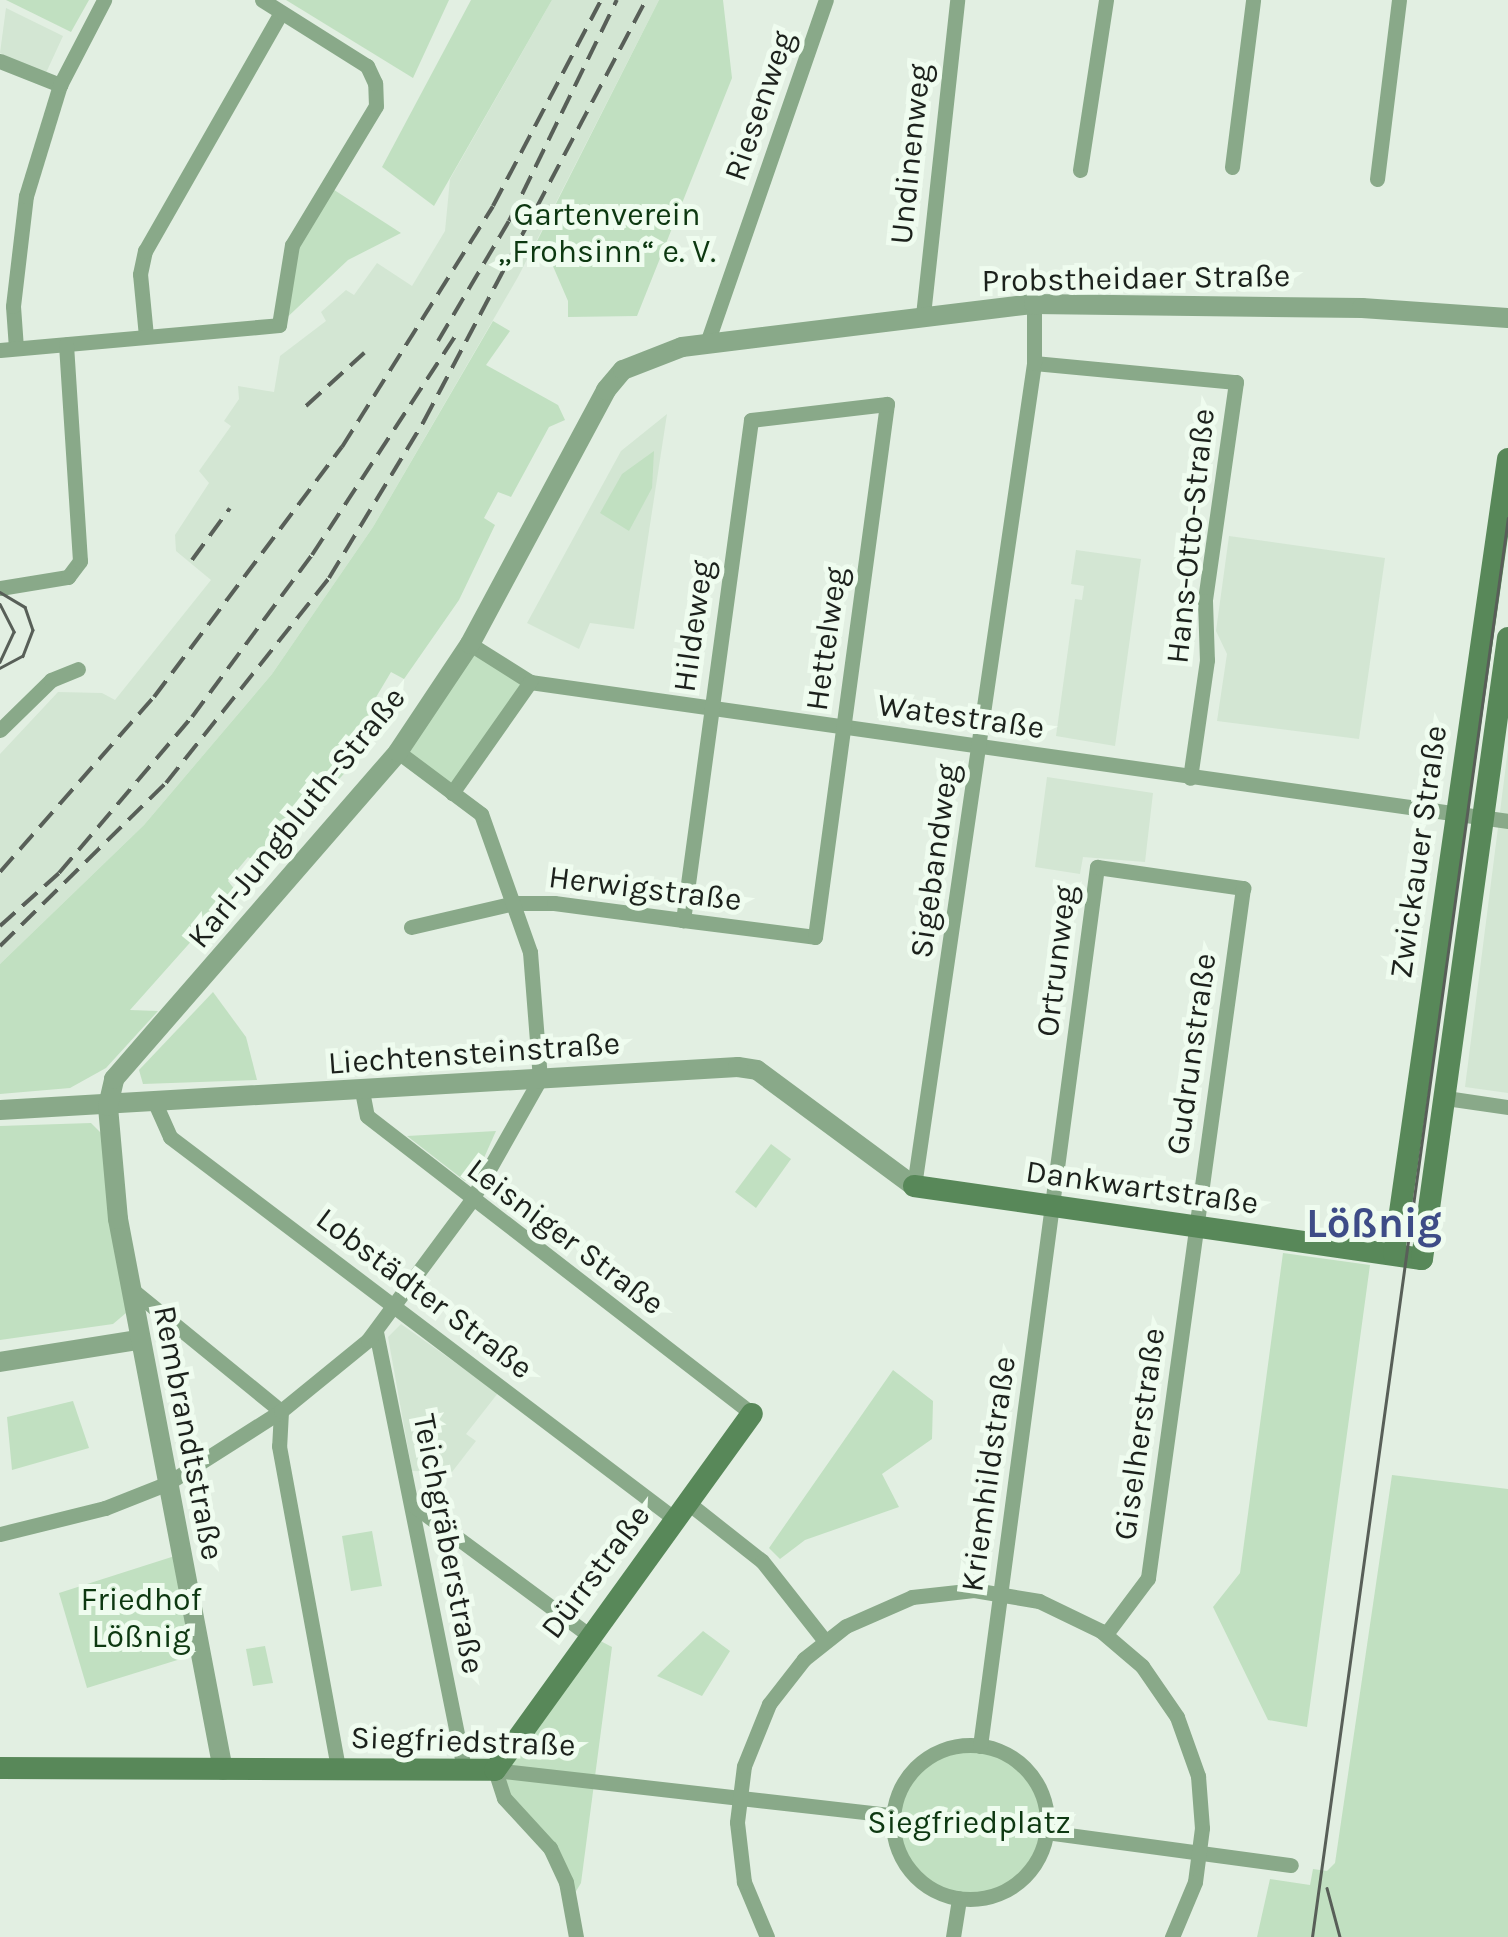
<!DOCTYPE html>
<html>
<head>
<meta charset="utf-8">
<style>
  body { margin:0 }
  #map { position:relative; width:1508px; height:1937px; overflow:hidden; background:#e2efe2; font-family:Karla,sans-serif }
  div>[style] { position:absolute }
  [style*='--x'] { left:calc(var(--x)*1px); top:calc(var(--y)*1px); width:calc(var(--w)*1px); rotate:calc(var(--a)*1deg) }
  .built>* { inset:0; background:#d3e6d3 }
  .green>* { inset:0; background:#c1e0c1 }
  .round { border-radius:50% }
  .minor>* { height:15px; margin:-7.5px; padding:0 7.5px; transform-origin:7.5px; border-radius:7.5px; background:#89a989 }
  .minor>.ring { margin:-7.5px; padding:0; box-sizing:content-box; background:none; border:15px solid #89a989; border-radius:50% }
  .tertiary>* { height:20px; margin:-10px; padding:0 10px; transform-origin:10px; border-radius:10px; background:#89a989 }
  .secondary>* { height:22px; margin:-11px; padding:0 11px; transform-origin:11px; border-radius:11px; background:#588859 }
  .tram>* { height:2.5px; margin:-1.25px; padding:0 1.25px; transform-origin:1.25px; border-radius:1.25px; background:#585f58 }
  .rail>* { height:4px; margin-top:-2px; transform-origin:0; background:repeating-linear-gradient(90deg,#585f58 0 20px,transparent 0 30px) }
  span { translate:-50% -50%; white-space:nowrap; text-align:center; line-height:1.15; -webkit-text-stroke:10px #effcef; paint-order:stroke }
  .street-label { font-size:32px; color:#1c211c }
  .park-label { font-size:32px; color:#0d3811 }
  .district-label { font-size:42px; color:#3e4c87; font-weight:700 }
</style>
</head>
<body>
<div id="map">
  <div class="built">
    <i style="clip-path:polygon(552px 0,659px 0,518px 277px,373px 527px,272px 674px,144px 825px,0 964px,0 754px,58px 692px,102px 693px,115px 700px,211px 580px,176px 551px,175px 535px,209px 483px,199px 471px,231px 426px,224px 421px,239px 399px,238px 386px,274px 392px,280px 356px,326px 321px,321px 312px,346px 290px,354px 295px,377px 263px,412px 286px,445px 231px,450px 179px)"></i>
    <i style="clip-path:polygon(6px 8px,63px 36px,45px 75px,0 53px)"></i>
    <i style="clip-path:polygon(667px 414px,634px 629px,590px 623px,579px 649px,527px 623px,621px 451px)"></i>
    <i style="clip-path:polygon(1229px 536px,1385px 558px,1359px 739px,1217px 721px,1227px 654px,1216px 631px)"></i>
    <i style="clip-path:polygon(1076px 550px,1141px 559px,1115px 746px,1056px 736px,1075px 599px,1082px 600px,1084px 586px,1071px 584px)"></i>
    <i style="clip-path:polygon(1508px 749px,1508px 1093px,1465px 1087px)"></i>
    <i style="clip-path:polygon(1047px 777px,1153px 793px,1145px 862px,1083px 857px,1080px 874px,1035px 867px)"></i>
    <i style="clip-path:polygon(401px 1324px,498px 1393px,466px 1434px,476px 1441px,452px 1472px,412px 1471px,388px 1337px)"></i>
  </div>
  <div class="green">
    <i style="clip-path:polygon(6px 0,89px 0,71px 32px)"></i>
    <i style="clip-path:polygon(286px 0,449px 0,413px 78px)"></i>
    <i style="clip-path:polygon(471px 0,552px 0,434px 206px,382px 167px)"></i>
    <i style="clip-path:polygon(659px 0,723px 0,732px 78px,637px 316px,568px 317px,568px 301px,549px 257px,533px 249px)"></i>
    <i style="clip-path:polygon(328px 186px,401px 233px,348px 260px,279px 325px,285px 268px)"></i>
    <i style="clip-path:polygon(493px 321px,510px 331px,486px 365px,558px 405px,565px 420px,549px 427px,511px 497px,498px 492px,484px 518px,495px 525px,459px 600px,404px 679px,391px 672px,375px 699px,389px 708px,351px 766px,261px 865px,248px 857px,228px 881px,236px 891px,130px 1010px,158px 1011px,106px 1068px,70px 1088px,0 1094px,0 964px,144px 825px,272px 674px,373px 527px)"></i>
    <i style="clip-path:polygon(654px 451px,652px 488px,629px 531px,600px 513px,622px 474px)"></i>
    <i style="clip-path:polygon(470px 644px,530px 682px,452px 793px,398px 752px)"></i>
    <i style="clip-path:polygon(213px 992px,246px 1037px,257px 1080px,143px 1084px,139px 1070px)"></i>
    <i style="clip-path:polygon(91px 1123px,103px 1135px,126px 1313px,113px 1324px,0 1340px,0 1126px)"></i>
    <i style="clip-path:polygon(496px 1131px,475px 1178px,465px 1181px,407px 1136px)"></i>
    <i style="clip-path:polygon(771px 1144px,791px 1159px,756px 1208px,735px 1192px)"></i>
    <i style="clip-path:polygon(1283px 1253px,1370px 1265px,1307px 1727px,1268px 1720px,1213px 1607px,1240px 1573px)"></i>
    <i style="clip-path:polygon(893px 1370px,933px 1401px,932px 1439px,882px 1474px,899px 1507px,805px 1540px,780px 1559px,769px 1548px)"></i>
    <i style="clip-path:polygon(73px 1401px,89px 1448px,12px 1470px,7px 1417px)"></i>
    <i style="clip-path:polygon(1392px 1475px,1508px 1489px,1508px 1937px,1257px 1937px,1270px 1879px,1310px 1885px,1313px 1869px,1327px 1871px,1335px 1863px)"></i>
    <i style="clip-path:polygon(372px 1531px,382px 1586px,351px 1591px,342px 1536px)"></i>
    <i style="clip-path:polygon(181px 1554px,200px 1653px,87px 1688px,59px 1593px)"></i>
    <i style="clip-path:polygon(703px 1631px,730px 1651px,702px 1696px,657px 1676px)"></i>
    <i style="clip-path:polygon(589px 1635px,612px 1647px,581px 1883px,570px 1901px,566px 1882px,504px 1798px,503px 1751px)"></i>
    <i style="clip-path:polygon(265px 1646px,273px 1683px,253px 1686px,246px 1649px)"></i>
    <i class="round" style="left:897px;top:1751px;width:144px;height:144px"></i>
  </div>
  <div class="minor">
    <i style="--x:0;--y:61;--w:65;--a:21.8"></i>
    <i style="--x:1232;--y:167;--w:168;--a:-82.8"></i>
    <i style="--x:1080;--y:170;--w:172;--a:-81.3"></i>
    <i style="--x:1377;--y:179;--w:180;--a:-83"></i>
    <i style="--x:923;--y:315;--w:317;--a:-83.8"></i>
    <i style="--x:146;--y:336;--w:62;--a:-95.5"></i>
    <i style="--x:140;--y:274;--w:24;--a:-78"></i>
    <i style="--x:145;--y:251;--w:274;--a:-60.3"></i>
    <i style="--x:707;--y:343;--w:363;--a:-70.9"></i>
    <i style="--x:16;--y:348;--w:42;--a:-94.1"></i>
    <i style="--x:13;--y:306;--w:111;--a:-83.3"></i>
    <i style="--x:26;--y:196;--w:116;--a:-73"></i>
    <i style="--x:60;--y:85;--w:96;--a:-62.6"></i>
    <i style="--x:0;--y:350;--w:280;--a:-5.1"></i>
    <i style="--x:279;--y:325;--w:81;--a:-80.8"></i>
    <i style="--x:292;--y:245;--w:162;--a:-58.9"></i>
    <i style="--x:376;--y:106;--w:23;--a:-92"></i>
    <i style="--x:375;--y:83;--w:19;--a:-115"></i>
    <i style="--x:367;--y:66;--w:124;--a:-147.8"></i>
    <i style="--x:1034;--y:363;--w:203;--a:5.4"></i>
    <i style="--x:1236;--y:382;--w:221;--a:98.1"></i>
    <i style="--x:1205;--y:601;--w:59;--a:88.1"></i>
    <i style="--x:1207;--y:660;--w:119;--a:98.2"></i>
    <i style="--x:0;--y:588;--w:69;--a:-9.2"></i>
    <i style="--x:68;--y:577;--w:20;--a:-53"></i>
    <i style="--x:80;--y:561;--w:217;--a:-93.7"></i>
    <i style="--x:470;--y:644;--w:71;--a:32.3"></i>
    <i style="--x:530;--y:682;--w:988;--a:8.09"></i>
    <i style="--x:0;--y:730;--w:71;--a:-44.4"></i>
    <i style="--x:51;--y:680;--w:29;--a:-22"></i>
    <i style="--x:452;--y:793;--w:136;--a:-54.9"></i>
    <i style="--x:411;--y:927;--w:106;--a:-13.1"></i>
    <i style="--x:514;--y:903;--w:40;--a:0"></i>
    <i style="--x:554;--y:903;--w:130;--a:7.5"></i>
    <i style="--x:683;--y:920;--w:133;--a:7.3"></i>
    <i style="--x:815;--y:937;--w:538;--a:-82.31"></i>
    <i style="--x:887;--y:404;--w:137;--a:173.3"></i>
    <i style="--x:751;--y:420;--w:505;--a:97.74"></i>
    <i style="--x:362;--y:1091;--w:25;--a:79"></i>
    <i style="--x:367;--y:1116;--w:487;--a:37.7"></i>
    <i style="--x:1446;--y:1098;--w:63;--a:8.3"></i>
    <i style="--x:155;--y:1103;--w:37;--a:66"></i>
    <i style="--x:170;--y:1137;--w:633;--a:37.11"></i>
    <i style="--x:914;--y:1186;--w:832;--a:-81.7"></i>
    <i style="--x:1034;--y:363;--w:59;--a:-90"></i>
    <i style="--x:130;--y:1288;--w:195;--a:39.2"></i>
    <i style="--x:281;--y:1411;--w:35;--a:93"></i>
    <i style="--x:279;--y:1446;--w:328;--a:79.6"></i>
    <i style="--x:376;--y:1332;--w:445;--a:78.6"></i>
    <i style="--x:687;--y:1502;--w:95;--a:38.2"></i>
    <i style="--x:762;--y:1561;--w:102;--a:51.8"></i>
    <i style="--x:413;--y:1505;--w:219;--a:36.5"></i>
    <i style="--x:0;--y:1534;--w:108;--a:-13.9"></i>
    <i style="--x:105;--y:1508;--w:68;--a:-21.6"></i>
    <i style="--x:168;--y:1483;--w:134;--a:-32.5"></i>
    <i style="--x:281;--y:1411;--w:112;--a:-39.2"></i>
    <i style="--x:368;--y:1340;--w:173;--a:-53.5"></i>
    <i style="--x:471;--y:1201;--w:140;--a:-60.5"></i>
    <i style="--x:540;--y:1079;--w:127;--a:-94.5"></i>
    <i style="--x:530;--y:952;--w:146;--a:-109.5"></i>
    <i style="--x:481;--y:814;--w:104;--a:-143.2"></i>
    <i class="ring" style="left:893px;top:1745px;width:139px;height:139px"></i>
    <i style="--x:980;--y:1746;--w:887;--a:-82.42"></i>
    <i style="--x:1097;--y:867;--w:148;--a:8.2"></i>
    <i style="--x:1243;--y:888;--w:697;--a:97.84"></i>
    <i style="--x:1148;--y:1578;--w:70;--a:126.9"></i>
    <i style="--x:1046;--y:1832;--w:247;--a:7.7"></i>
    <i style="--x:576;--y:1937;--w:56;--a:-100.3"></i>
    <i style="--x:566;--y:1882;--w:38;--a:-115"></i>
    <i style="--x:550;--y:1848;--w:68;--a:-132.6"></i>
    <i style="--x:504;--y:1798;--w:29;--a:-108"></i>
    <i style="--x:495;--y:1770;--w:401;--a:6.5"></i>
    <i style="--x:767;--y:1937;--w:60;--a:-112.7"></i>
    <i style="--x:744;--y:1882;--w:60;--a:-96.7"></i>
    <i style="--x:737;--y:1822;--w:56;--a:-82.9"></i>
    <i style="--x:744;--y:1766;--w:67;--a:-68"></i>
    <i style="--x:769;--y:1704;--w:57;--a:-52.1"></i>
    <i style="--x:804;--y:1659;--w:53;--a:-38.2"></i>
    <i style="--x:846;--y:1626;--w:72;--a:-23.7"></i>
    <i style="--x:912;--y:1597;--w:62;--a:-6.4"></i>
    <i style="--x:974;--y:1590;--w:66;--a:9.6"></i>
    <i style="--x:1039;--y:1601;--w:69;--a:25.8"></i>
    <i style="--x:1101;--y:1631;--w:54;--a:40.5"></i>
    <i style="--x:1142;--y:1666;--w:62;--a:55.5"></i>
    <i style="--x:1177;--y:1717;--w:63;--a:70.4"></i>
    <i style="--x:1198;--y:1776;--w:52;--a:85.6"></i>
    <i style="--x:1202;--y:1828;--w:54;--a:97.4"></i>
    <i style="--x:1195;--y:1882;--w:60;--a:112.7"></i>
    <i style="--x:953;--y:1937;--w:39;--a:-81"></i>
  </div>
  <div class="tertiary">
    <i style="--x:0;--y:1110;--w:739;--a:-3.33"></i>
    <i style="--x:738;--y:1067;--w:19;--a:9"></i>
    <i style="--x:757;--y:1070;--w:195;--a:36.5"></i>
    <i style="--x:0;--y:1362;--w:140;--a:-9.1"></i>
    <i style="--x:223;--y:1770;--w:561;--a:-100.79"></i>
    <i style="--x:118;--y:1219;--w:113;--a:-95.1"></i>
    <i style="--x:108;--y:1106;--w:28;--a:-77"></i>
    <i style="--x:114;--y:1079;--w:433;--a:-49"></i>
    <i style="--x:398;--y:752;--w:130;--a:-56.3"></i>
    <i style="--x:470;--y:644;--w:288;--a:-61.8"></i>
    <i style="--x:606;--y:390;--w:26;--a:-50"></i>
    <i style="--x:623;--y:370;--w:63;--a:-21.3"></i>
    <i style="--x:682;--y:347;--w:355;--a:-7"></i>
    <i style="--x:1034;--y:304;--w:328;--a:0.7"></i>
    <i style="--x:1362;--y:308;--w:146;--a:3.9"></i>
  </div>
  <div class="secondary">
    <i style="--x:914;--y:1186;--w:513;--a:8.18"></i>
    <i style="--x:1422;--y:1259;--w:627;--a:-82.12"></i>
    <i style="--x:1394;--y:1254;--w:803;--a:-81.84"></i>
    <i style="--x:0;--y:1768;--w:495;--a:0.2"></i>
    <i style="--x:495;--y:1770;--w:439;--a:-54.2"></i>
  </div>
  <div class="tram">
    <i style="--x:0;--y:592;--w:29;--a:31"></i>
    <i style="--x:25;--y:607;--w:24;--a:71"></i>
    <i style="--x:33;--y:630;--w:28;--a:111"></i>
    <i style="--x:23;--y:656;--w:26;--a:152"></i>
    <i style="--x:0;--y:604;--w:31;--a:63"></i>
    <i style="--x:14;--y:632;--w:33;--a:115"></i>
    <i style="--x:1327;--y:1888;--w:51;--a:75.1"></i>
    <i style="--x:1312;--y:1937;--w:1432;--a:-82.14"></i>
  </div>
  <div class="rail">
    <i style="--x:438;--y:341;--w:139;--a:-59.4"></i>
    <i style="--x:509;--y:221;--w:246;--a:-64"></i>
    <i style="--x:306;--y:406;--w:79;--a:-42.4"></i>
    <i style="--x:192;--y:560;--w:64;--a:-53.8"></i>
    <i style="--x:0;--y:872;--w:233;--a:-48.7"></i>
    <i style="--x:154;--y:697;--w:313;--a:-53.1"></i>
    <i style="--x:342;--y:447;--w:284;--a:-57.9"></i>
    <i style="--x:493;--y:206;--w:233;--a:-62.3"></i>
    <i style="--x:0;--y:926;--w:79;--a:-41.9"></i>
    <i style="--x:59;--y:873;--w:205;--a:-49.6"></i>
    <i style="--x:192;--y:717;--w:202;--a:-53.5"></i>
    <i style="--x:312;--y:555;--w:269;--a:-56.8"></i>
    <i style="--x:0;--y:946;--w:233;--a:-44.5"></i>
    <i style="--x:166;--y:783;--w:262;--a:-51.5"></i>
    <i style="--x:329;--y:578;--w:184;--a:-58.8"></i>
    <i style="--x:424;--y:421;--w:476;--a:-62.2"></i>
  </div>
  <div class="street-label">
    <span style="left:760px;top:106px;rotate:-71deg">Riesenweg</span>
    <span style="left:911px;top:154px;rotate:-84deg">Undinenweg</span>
    <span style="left:1136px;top:279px;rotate:-1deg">Probstheidaer Straße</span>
    <span style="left:1191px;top:536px;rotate:-84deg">Hans-Otto-Straße</span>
    <span style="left:694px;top:626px;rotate:-82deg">Hildeweg</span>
    <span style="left:827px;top:639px;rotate:-82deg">Hettelweg</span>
    <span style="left:961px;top:717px;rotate:8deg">Watestraße</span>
    <span style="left:297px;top:818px;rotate:-51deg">Karl-Jungbluth-Straße</span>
    <span style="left:1419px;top:852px;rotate:-82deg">Zwickauer Straße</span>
    <span style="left:935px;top:861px;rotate:-82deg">Sigebandweg</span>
    <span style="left:645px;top:889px;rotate:7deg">Herwigstraße</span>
    <span style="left:1057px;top:961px;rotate:-83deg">Ortrunweg</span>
    <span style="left:474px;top:1054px;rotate:-4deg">Liechtensteinstraße</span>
    <span style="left:1192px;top:1054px;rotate:-82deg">Gudrunstraße</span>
    <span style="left:1142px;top:1188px;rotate:8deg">Dankwartstraße</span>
    <span style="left:565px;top:1237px;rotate:37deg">Leisniger Straße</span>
    <span style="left:424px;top:1294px;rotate:37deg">Lobstädter Straße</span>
    <span style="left:188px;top:1433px;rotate:79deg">Rembrandtstraße</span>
    <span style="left:1140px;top:1434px;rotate:-82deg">Giselherstraße</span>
    <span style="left:989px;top:1474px;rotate:-82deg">Kriemhildstraße</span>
    <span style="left:448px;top:1544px;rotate:79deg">Teichgräberstraße</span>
    <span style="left:596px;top:1572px;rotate:-53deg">Dürrstraße</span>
    <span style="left:463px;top:1742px;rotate:2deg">Siegfriedstraße</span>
  </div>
  <div class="park-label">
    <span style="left:607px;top:234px">Gartenverein<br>„Frohsinn“ e. V.</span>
    <span style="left:141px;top:1619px">Friedhof<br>Lößnig</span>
    <span style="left:969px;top:1823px">Siegfriedplatz</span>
  </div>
  <div class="district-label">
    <span style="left:1374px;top:1223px">Lößnig</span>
  </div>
</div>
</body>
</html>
